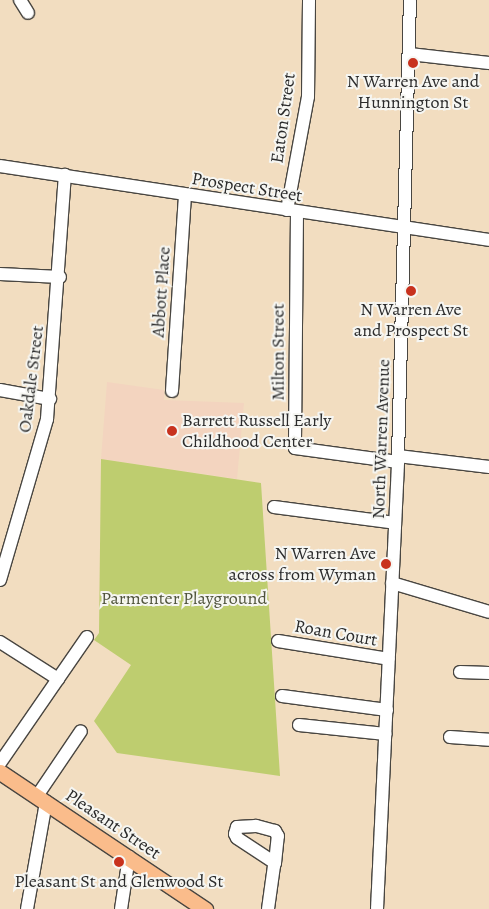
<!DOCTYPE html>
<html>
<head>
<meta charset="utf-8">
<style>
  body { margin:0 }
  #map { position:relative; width:489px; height:909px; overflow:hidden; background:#f2ddc0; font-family:Alegreya,serif }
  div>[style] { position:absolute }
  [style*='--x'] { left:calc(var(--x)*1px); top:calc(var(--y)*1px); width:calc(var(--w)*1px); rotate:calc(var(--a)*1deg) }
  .built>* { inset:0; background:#f3d4bf }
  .green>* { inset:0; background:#becd6f }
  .roads { filter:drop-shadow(1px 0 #494641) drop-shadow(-1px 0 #494641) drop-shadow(0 1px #494641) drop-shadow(0 -1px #494641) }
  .minor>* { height:12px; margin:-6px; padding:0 6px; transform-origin:6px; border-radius:6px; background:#fff }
  .major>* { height:15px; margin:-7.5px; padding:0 7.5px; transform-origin:7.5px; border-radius:7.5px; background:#fabc8b }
  .dots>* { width:14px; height:14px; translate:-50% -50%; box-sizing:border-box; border:2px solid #f6f6f2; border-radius:50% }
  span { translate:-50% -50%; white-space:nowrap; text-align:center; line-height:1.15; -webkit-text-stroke:4px #f6f6f2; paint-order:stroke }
  .poi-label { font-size:18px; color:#2b2b2b }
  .left { translate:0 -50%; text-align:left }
  .right { translate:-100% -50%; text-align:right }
  .street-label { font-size:18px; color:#2b2b2b }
  .park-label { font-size:18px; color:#50543c }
</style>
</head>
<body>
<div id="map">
  <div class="built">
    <i style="clip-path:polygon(107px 382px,164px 390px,164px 400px,244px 403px,237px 479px,101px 459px)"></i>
  </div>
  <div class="green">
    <i style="clip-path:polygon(101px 459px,261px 483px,280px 776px,117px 753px,94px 721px,131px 665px,94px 640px,99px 633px)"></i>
  </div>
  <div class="roads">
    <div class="minor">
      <i style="--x:20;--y:0;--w:15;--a:58"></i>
      <i style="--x:409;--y:54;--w:81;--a:6.4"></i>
      <i style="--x:0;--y:166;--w:495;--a:8.6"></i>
      <i style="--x:287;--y:210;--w:115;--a:-79.5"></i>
      <i style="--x:308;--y:97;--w:97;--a:-89.4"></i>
      <i style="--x:297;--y:212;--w:236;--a:90.5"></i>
      <i style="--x:295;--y:448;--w:104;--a:7.7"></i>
      <i style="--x:0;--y:274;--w:60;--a:2.9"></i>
      <i style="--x:0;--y:390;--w:51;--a:10.2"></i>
      <i style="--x:172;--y:391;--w:196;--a:-86.2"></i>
      <i style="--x:398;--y:456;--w:92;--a:6.9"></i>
      <i style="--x:274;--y:507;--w:122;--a:7.5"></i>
      <i style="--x:0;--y:580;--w:168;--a:-73.7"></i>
      <i style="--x:47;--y:419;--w:245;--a:-85.8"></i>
      <i style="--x:392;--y:583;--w:101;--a:16.6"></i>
      <i style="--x:278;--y:641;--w:112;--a:9.2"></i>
      <i style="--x:0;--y:642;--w:69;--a:32.5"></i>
      <i style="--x:460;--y:672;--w:29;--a:2"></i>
      <i style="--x:282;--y:696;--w:106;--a:7.6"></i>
      <i style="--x:299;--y:725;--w:87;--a:5.9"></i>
      <i style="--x:450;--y:737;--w:39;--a:4"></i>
      <i style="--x:0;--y:763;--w:153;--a:-55.4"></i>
      <i style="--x:37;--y:796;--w:78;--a:-55.9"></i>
      <i style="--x:27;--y:909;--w:109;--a:-79.9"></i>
      <i style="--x:121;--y:909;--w:53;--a:-81.3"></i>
      <i style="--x:268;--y:909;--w:43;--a:-82.1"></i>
      <i style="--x:274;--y:866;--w:3;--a:-72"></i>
      <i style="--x:275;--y:863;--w:27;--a:-84"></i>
      <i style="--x:278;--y:836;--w:6;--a:-121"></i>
      <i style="--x:275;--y:831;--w:20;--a:-165"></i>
      <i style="--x:256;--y:826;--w:19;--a:177"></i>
      <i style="--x:237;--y:827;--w:7;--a:106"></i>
      <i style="--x:235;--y:834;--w:4;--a:63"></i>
      <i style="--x:237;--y:838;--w:45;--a:33.3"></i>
      <i style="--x:377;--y:909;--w:453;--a:-87.3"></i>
      <i style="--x:398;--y:456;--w:456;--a:-88.5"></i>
    </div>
    <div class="major">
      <i style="--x:0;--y:772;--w:247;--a:33.8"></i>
    </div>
  </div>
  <div class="dots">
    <i style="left:413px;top:63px;background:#c8321e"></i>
    <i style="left:411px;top:291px;background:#c8321e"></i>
    <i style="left:172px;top:431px;background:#c8321e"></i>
    <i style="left:386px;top:564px;background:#c8321e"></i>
    <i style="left:119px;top:862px;background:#c8321e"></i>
  </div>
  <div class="poi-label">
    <span style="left:413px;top:92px">N Warren Ave and<br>Hunnington St</span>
    <span style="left:411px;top:320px">N Warren Ave<br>and Prospect St</span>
    <span class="left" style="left:182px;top:431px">Barrett Russell Early<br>Childhood Center</span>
    <span class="right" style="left:376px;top:564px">N Warren Ave<br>across from Wyman</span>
    <span style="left:119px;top:881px">Pleasant St and Glenwood St</span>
  </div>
  <div class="street-label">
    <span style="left:283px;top:118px;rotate:-82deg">Eaton Street</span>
    <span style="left:247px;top:187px;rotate:9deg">Prospect Street</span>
    <span style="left:161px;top:292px;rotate:-86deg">Abbott Place</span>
    <span style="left:278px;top:352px;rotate:-90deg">Milton Street</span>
    <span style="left:31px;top:379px;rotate:-83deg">Oakdale Street</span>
    <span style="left:381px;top:439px;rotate:-88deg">North Warren Avenue</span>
    <span style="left:336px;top:633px;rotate:10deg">Roan Court</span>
    <span style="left:113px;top:824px;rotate:34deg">Pleasant Street</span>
  </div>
  <div class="park-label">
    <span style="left:184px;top:598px">Parmenter Playground</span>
  </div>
</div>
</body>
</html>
